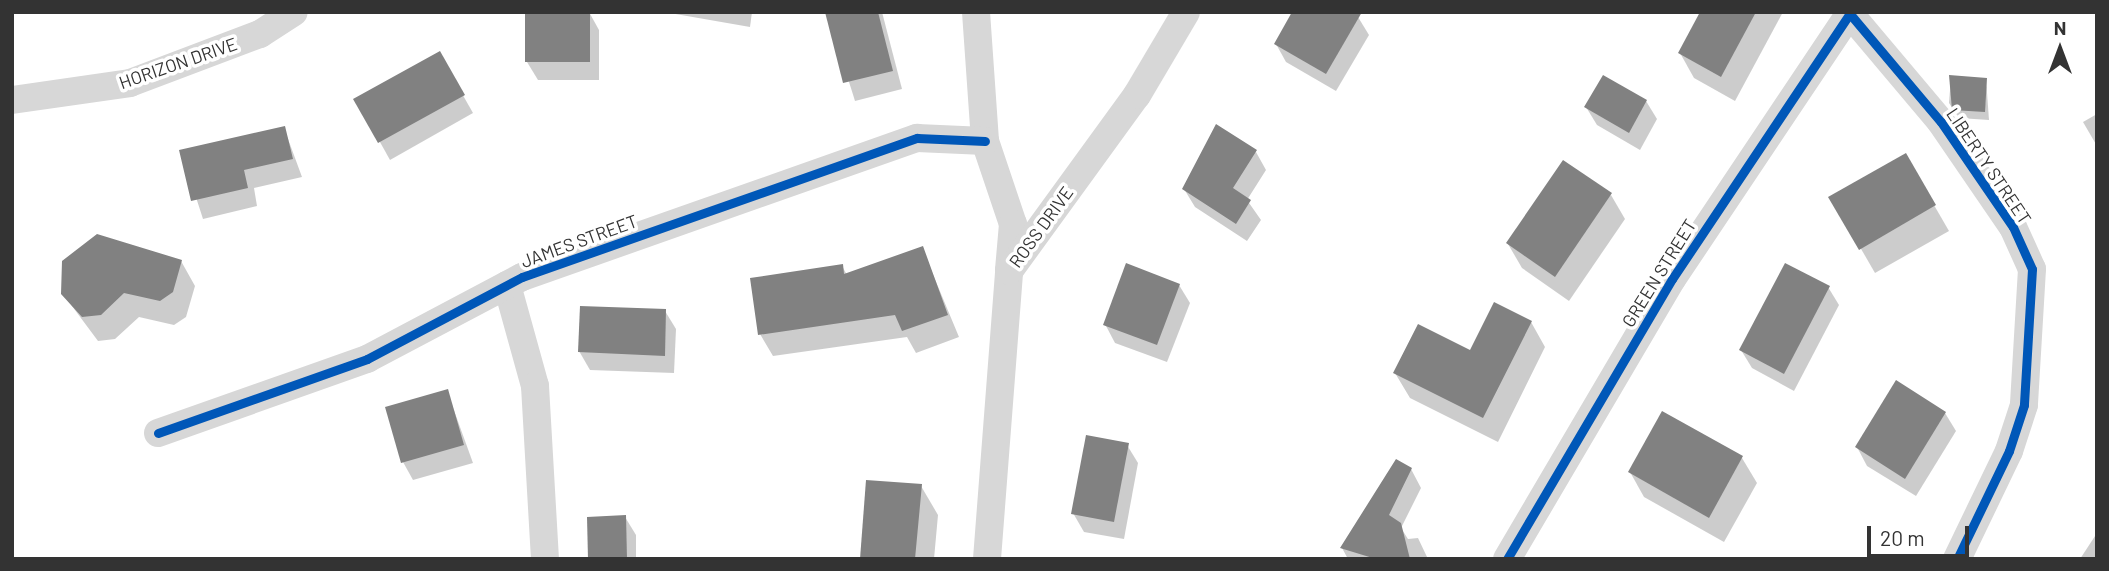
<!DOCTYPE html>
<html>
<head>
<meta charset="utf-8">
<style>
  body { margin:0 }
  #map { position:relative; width:2109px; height:571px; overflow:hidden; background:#fff; font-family:Barlow,sans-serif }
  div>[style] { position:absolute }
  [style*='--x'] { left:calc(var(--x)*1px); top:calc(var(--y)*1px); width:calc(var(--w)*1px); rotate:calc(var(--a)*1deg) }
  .shadow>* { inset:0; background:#0003 }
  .building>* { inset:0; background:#818181 }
  .minor>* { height:28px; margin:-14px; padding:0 14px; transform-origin:14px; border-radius:14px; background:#d7d7d7 }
  .cycleway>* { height:9px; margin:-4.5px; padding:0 4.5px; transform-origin:4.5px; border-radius:4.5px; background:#0057b8 }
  span { translate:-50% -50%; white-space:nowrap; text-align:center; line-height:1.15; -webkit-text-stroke:7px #fff; paint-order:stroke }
  .street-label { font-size:18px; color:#333 }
  .frame { position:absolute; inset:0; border:14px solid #333; pointer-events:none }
  .north { position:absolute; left:2025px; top:14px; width:70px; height:70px; -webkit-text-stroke:5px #fff; paint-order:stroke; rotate:0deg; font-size:19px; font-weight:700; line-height:28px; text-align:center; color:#333 }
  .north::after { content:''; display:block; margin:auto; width:24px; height:32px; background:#333; clip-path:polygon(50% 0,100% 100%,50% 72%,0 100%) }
  .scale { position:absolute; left:1867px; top:526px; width:102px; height:32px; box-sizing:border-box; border:4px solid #333; border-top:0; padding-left:9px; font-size:21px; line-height:24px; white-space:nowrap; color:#333; -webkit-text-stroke:5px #fff; paint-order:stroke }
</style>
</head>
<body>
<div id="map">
  <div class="shadow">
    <i style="clip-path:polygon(589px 12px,599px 30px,599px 80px,538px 80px,527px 62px)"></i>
    <i style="clip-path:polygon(664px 12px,752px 12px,750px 27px)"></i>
    <i style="clip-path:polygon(827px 12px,882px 12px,902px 89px,855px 101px)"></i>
    <i style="clip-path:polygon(1702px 12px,1783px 12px,1735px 101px,1694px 78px,1680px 53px)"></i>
    <i style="clip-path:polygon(1358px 17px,1369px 35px,1336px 91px,1286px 62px,1276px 44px)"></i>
    <i style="clip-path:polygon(439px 53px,473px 113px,390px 160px,356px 99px)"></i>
    <i style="clip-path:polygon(1951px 77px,1986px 79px,1989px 120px,1959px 118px,1949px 103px)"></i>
    <i style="clip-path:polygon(1646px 101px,1657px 119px,1640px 150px,1597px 125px,1586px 107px)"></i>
    <i style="clip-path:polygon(2097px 114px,2097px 146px,2083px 122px)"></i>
    <i style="clip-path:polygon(284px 128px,302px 177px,254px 188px,257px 206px,203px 219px,181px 151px)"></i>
    <i style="clip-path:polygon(1256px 152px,1266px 170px,1247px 200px,1261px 220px,1247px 241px,1195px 207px,1184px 189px)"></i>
    <i style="clip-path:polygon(1905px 155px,1949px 231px,1875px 273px,1831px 197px)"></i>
    <i style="clip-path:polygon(1611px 195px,1625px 219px,1569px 301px,1522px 268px,1508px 244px)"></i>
    <i style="clip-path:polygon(922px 248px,959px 337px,916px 353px,907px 337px,773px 356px,760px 334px,842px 266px,847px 275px)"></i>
    <i style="clip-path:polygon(181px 261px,195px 286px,186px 317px,174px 325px,139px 317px,115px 339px,98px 341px,63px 294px)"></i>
    <i style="clip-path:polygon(1179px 285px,1190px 303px,1167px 362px,1115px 343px,1105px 324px)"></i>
    <i style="clip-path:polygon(1828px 287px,1839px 305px,1794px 391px,1752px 368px,1741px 350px)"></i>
    <i style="clip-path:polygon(665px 311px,676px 329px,674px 373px,590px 370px,579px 351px)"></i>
    <i style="clip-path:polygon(1531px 322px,1545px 347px,1498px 442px,1410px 398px,1395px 373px,1471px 353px)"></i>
    <i style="clip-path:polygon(447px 391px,473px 463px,413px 480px,403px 462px)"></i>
    <i style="clip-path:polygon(1662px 413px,1742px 458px,1757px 483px,1724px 542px,1644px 497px,1630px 472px)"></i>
    <i style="clip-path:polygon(1945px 413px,1956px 431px,1916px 496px,1867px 466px,1857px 447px)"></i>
    <i style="clip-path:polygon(1127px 445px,1138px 463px,1124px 539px,1084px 532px,1073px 513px)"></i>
    <i style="clip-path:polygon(1411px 469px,1421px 488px,1401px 528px,1408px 539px,1418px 538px,1428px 559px,1348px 559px,1342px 548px)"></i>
    <i style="clip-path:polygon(921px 486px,938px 515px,934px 559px,862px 559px)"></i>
    <i style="clip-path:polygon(625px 517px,636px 535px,636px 559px,590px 559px)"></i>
    <i style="clip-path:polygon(2097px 533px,2097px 559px,2080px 559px)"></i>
  </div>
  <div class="building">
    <i style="clip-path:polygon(525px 12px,590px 12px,590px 62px,525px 62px)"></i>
    <i style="clip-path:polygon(825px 12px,878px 12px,893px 71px,843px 83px)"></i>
    <i style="clip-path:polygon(1292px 12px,1362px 12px,1326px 74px,1274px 44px)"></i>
    <i style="clip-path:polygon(1700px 12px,1756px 12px,1721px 77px,1678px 53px)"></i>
    <i style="clip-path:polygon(440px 51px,465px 95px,378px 143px,353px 99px)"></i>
    <i style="clip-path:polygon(1603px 75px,1647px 100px,1629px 133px,1584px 107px)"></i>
    <i style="clip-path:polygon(1949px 75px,1987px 78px,1985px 112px,1952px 110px)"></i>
    <i style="clip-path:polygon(1216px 124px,1257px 150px,1233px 188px,1251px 200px,1236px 224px,1182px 189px)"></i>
    <i style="clip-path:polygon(285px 126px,293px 159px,244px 170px,248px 188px,191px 201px,179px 150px)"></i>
    <i style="clip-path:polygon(1906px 153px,1936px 205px,1859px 250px,1828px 197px)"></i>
    <i style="clip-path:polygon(1563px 160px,1612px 193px,1555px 277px,1506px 243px)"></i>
    <i style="clip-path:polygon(97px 234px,182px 260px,173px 292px,160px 301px,124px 293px,101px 315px,82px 317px,61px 294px,62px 261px)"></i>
    <i style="clip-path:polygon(923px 246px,948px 315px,902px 331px,895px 315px,758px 335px,750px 278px,843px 264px,844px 274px)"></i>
    <i style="clip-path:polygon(1126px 263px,1180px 284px,1157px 345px,1103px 325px)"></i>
    <i style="clip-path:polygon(1785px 263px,1830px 286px,1784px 374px,1739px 350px)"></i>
    <i style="clip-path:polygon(1494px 302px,1532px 321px,1483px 418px,1393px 373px,1418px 324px,1470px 350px)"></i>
    <i style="clip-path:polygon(580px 306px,666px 309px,665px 356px,578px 352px)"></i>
    <i style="clip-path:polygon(1896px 380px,1946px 412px,1905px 479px,1855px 447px)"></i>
    <i style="clip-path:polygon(448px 389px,464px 445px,401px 463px,385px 407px)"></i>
    <i style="clip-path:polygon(1662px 411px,1743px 456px,1709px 518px,1628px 472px)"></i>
    <i style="clip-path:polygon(1086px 435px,1129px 443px,1114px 522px,1071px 514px)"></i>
    <i style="clip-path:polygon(1396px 459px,1412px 468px,1389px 515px,1401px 523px,1410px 559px,1376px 559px,1340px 548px)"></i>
    <i style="clip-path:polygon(866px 480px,922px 484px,915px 559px,860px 559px)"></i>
    <i style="clip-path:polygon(626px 515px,627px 559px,588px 559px,587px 517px)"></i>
  </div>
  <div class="minor">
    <i style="--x:976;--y:12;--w:129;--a:86"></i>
    <i style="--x:985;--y:141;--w:88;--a:71.4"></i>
    <i style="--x:1013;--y:224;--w:46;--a:95"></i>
    <i style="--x:1850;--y:14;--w:141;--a:49.9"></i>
    <i style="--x:1941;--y:122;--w:127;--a:55.6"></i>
    <i style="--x:2013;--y:227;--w:46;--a:65.7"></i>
    <i style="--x:2032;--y:269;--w:136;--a:93.4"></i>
    <i style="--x:2024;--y:405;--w:48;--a:108.1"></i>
    <i style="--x:2009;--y:451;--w:120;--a:115.7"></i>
    <i style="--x:12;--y:100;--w:119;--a:-8.2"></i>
    <i style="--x:130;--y:83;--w:139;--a:-20.7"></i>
    <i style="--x:260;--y:34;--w:40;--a:-32.9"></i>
    <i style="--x:507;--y:285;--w:105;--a:74.5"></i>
    <i style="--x:535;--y:386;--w:173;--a:86.7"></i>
    <i style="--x:158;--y:433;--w:222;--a:-19.5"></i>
    <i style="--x:367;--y:359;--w:175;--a:-27.9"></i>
    <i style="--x:522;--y:277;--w:419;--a:-19.4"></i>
    <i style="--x:917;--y:138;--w:68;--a:2.5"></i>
    <i style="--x:987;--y:559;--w:289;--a:-85.6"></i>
    <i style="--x:1009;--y:271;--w:218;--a:-54"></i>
    <i style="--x:1137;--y:95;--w:96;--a:-59.4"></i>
    <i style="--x:1507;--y:559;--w:325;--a:-59.5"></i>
    <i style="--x:1672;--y:279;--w:321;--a:-56.2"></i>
  </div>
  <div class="cycleway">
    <i style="--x:1850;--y:14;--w:141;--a:49.9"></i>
    <i style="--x:1941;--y:122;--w:127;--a:55.6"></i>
    <i style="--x:2013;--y:227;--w:46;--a:65.7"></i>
    <i style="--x:2032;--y:269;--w:136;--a:93.4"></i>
    <i style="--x:2024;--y:405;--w:48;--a:108.1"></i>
    <i style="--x:2009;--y:451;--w:120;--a:115.7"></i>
    <i style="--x:158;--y:433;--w:222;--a:-19.5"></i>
    <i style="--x:367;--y:359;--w:175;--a:-27.9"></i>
    <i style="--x:522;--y:277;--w:419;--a:-19.4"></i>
    <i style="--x:917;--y:138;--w:68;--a:2.5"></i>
    <i style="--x:1507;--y:559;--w:325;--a:-59.5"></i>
    <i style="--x:1672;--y:279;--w:321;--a:-56.2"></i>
  </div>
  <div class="street-label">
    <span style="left:178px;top:63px;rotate:-19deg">HORIZON DRIVE</span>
    <span style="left:1989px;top:166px;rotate:56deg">LIBERTY STREET</span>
    <span style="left:1041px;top:227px;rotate:-54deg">ROSS DRIVE</span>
    <span style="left:579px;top:241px;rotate:-20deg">JAMES STREET</span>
    <span style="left:1659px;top:273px;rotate:-58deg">GREEN STREET</span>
  </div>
  <div class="frame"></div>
  <div class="north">N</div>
  <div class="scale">20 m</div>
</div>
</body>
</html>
